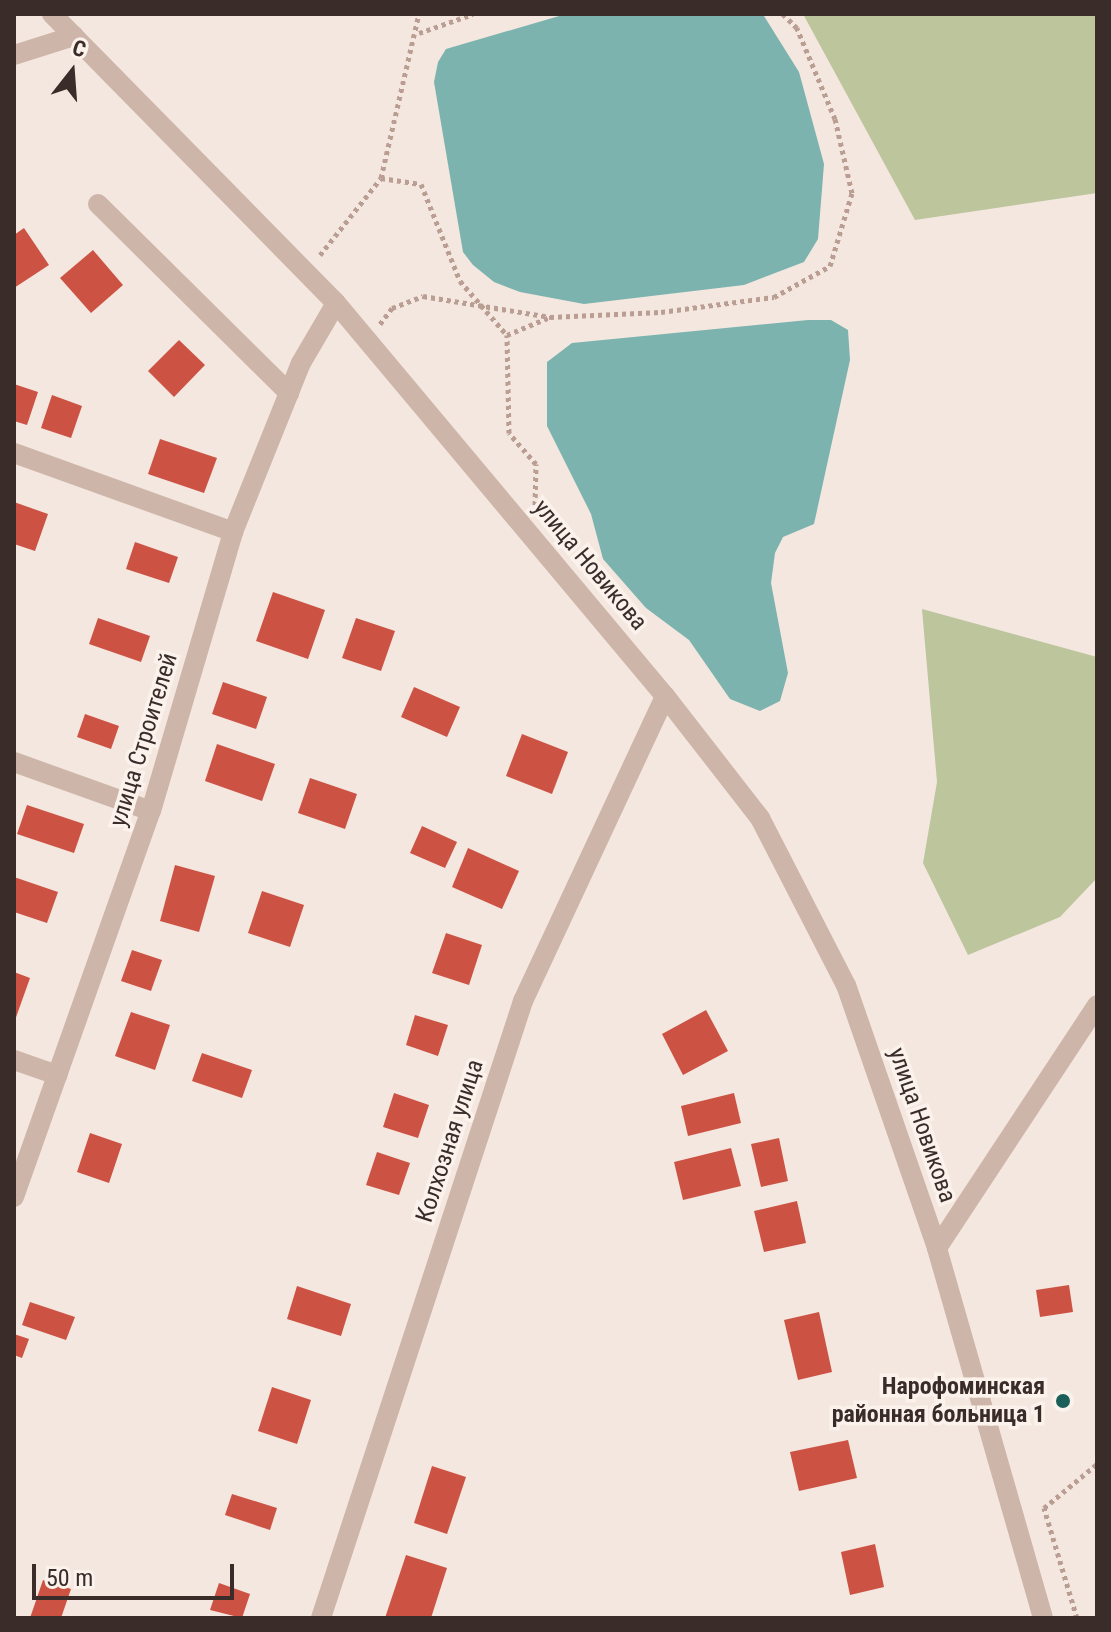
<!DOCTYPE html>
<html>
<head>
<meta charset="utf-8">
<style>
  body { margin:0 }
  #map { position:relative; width:1111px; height:1632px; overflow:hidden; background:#f4e7df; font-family:"Roboto Condensed",sans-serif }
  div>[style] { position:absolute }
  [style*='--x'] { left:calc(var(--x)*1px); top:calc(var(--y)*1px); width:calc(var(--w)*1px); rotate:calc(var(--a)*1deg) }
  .green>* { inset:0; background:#bdc59d }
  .water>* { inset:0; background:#7cb3ae }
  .building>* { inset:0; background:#cc5244 }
  .path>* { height:5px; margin-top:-2.5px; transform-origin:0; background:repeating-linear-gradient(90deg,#ba9e93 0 4px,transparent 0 8px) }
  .minor>* { height:20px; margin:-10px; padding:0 10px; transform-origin:10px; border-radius:10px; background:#ceb5a9 }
  .dots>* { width:22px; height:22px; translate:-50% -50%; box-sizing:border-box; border:4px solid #fbf2ec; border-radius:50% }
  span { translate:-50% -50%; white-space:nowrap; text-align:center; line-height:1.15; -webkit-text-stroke:7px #fbf2ec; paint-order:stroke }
  .street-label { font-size:24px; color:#3a2c29 }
  .poi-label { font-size:24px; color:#3a2c29; font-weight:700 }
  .right { translate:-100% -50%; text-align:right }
  .frame { position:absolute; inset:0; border:16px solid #3a2c29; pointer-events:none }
  .north { position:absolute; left:32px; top:32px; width:80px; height:80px; -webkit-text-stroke:6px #fbf2ec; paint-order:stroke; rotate:17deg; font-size:22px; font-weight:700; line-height:32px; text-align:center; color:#3a2c29 }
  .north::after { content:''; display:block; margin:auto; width:28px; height:36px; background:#3a2c29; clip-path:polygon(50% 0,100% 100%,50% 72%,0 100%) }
  .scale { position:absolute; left:32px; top:1564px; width:202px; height:36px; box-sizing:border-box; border:4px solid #3a2c29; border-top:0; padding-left:10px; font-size:24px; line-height:28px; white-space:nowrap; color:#3a2c29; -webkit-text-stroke:6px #fbf2ec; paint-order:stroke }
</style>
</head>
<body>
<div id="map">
  <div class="green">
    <i style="clip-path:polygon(803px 14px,1097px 14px,1097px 193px,915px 220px)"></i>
    <i style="clip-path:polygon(922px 609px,1097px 657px,1097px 878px,1060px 917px,968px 955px,923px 863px,937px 782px)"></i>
  </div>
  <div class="water">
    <i style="clip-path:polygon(566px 14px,764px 16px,799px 72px,824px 164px,818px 239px,804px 262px,744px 285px,584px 304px,520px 292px,494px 282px,473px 265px,463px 252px,434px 82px,438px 62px,446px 49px)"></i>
    <i style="clip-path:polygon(808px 320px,831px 320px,848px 330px,850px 360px,814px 524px,783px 537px,775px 553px,771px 583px,788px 673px,780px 701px,760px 711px,730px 699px,689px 640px,646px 608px,603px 559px,591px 514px,547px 426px,547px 362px,572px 343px)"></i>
  </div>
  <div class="building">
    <i style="clip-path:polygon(24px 228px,49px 265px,14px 288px,14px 235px)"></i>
    <i style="clip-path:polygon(93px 250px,123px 285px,91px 313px,60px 278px)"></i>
    <i style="clip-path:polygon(179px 340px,205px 365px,174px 397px,148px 371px)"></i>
    <i style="clip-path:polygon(14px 384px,38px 392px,27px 425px,14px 421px)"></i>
    <i style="clip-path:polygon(52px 395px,82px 406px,71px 438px,41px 428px)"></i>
    <i style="clip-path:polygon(160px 439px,217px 458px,204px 493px,148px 474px)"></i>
    <i style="clip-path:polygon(14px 502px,48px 514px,35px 551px,14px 544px)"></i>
    <i style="clip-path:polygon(135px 542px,178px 557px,169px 583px,126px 569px)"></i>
    <i style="clip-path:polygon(273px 592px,325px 610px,308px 659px,256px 641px)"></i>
    <i style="clip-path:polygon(98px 618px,150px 636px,141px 662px,89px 644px)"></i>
    <i style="clip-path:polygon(356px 618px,395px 631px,381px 671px,342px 658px)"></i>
    <i style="clip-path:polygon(223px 682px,267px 697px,256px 729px,212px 714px)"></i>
    <i style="clip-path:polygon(414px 687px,460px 707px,447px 737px,401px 717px)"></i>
    <i style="clip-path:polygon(85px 714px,119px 726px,111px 749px,77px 737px)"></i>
    <i style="clip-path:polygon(522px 734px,568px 752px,552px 794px,506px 776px)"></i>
    <i style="clip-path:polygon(217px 744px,275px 764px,262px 801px,205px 781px)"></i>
    <i style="clip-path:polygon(310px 778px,357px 794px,345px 829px,298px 813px)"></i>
    <i style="clip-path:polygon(27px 805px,84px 824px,74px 853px,17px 834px)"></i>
    <i style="clip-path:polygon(422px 826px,457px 842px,445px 868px,410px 853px)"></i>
    <i style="clip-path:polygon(468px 848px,519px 871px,502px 909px,452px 887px)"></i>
    <i style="clip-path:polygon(175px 865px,215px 876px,199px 932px,160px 921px)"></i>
    <i style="clip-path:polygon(14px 877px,58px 892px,47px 923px,14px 912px)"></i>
    <i style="clip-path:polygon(262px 891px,304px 905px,290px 947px,248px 933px)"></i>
    <i style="clip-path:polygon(446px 933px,482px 945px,469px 985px,432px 973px)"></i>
    <i style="clip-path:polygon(132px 950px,162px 960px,151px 991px,121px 981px)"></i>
    <i style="clip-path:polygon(14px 972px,30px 978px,14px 1023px)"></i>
    <i style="clip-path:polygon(706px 1010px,728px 1051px,683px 1075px,662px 1034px)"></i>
    <i style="clip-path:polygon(131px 1012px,170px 1025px,155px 1070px,115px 1056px)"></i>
    <i style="clip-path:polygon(415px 1015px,448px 1025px,438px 1056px,406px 1045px)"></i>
    <i style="clip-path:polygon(202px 1053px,252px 1070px,242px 1098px,192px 1081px)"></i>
    <i style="clip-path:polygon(394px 1093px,429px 1105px,418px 1138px,383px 1127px)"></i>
    <i style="clip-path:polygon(734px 1093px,741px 1123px,688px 1136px,681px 1106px)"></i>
    <i style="clip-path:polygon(90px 1133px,122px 1144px,109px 1183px,77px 1172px)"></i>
    <i style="clip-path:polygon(779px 1138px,788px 1181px,761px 1187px,751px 1144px)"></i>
    <i style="clip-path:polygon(731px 1148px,741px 1186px,683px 1200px,674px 1162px)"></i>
    <i style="clip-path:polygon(377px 1152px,410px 1163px,399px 1195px,366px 1185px)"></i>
    <i style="clip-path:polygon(797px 1201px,806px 1243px,764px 1252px,754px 1211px)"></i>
    <i style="clip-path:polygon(1069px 1285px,1073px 1312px,1040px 1317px,1036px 1290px)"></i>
    <i style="clip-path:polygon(297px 1286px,351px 1304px,341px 1336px,287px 1319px)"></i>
    <i style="clip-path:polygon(30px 1302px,75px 1317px,66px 1340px,22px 1325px)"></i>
    <i style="clip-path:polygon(819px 1312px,832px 1372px,798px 1380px,784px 1320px)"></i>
    <i style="clip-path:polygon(14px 1334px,29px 1339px,22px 1358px,14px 1355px)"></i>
    <i style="clip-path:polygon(272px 1387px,311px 1400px,297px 1444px,258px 1431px)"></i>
    <i style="clip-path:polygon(848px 1440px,857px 1478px,799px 1491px,790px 1452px)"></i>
    <i style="clip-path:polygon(432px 1466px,466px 1477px,447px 1534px,414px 1523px)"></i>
    <i style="clip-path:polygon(232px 1494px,277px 1508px,270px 1530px,225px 1515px)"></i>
    <i style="clip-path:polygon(875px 1544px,884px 1587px,850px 1595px,841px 1552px)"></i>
    <i style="clip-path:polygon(406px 1555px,447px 1568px,431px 1618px,385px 1618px)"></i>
    <i style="clip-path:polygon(43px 1580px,71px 1589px,61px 1618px,30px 1618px)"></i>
    <i style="clip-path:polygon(219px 1583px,250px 1594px,242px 1618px,210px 1610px)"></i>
  </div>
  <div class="path">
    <i style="--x:419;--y:33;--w:57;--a:-19.4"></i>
    <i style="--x:381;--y:178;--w:40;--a:8.5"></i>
    <i style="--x:421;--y:184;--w:105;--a:68.1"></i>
    <i style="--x:460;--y:281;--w:72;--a:49"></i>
    <i style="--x:320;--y:255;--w:98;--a:-51.6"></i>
    <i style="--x:381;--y:178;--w:168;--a:-77"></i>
    <i style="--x:380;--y:324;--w:20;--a:-53"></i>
    <i style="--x:392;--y:308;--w:33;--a:-21"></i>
    <i style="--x:423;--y:296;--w:129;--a:9.4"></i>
    <i style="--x:535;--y:505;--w:41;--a:-88.6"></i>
    <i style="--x:536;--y:464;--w:41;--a:-131.1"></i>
    <i style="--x:509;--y:433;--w:98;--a:-91.2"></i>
    <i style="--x:507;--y:335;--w:47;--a:-22.7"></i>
    <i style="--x:550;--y:317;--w:111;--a:-2.6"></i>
    <i style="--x:661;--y:312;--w:114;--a:-7.6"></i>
    <i style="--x:774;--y:297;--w:64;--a:-29"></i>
    <i style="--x:830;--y:266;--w:76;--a:-73.2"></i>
    <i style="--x:852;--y:193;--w:76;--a:-102.9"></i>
    <i style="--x:835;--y:119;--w:99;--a:-112.7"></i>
    <i style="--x:797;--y:28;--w:20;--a:-135"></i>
    <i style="--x:1077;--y:1618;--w:115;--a:-106.7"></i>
    <i style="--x:1044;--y:1508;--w:69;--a:-39.7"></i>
  </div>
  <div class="minor">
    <i style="--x:52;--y:14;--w:405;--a:45.5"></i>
    <i style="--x:336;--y:303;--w:513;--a:50.07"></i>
    <i style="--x:665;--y:696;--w:155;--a:52.1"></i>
    <i style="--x:760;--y:818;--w:188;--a:62.8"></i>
    <i style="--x:846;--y:985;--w:278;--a:70.9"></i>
    <i style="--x:14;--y:55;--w:63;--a:-17.6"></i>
    <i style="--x:98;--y:204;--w:269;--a:44.7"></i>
    <i style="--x:14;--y:453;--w:233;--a:19.8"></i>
    <i style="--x:14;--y:762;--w:145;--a:19.7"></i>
    <i style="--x:14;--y:1060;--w:46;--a:19.2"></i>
    <i style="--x:14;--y:1197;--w:410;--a:-70.5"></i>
    <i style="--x:151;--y:811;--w:291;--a:-73.6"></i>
    <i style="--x:233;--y:532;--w:182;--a:-68.1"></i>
    <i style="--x:301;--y:363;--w:69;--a:-59.7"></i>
    <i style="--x:321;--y:1618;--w:649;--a:-71.87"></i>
    <i style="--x:523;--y:1001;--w:336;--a:-65"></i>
    <i style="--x:1043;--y:1618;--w:385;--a:-106"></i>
    <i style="--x:937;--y:1248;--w:291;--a:-56.6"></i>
  </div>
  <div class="dots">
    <i style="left:1063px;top:1401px;background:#1c5f5a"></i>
  </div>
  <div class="street-label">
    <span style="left:590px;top:565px;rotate:50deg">улица Новикова</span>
    <span style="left:144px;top:740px;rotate:-73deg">улица Строителей</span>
    <span style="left:922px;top:1125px;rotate:71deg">улица Новикова</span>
    <span style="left:450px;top:1141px;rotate:-72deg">Колхозная улица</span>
  </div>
  <div class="poi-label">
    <span class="right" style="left:1045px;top:1401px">Нарофоминская<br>районная больница 1</span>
  </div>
  <div class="frame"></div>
  <div class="north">С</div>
  <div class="scale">50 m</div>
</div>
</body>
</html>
